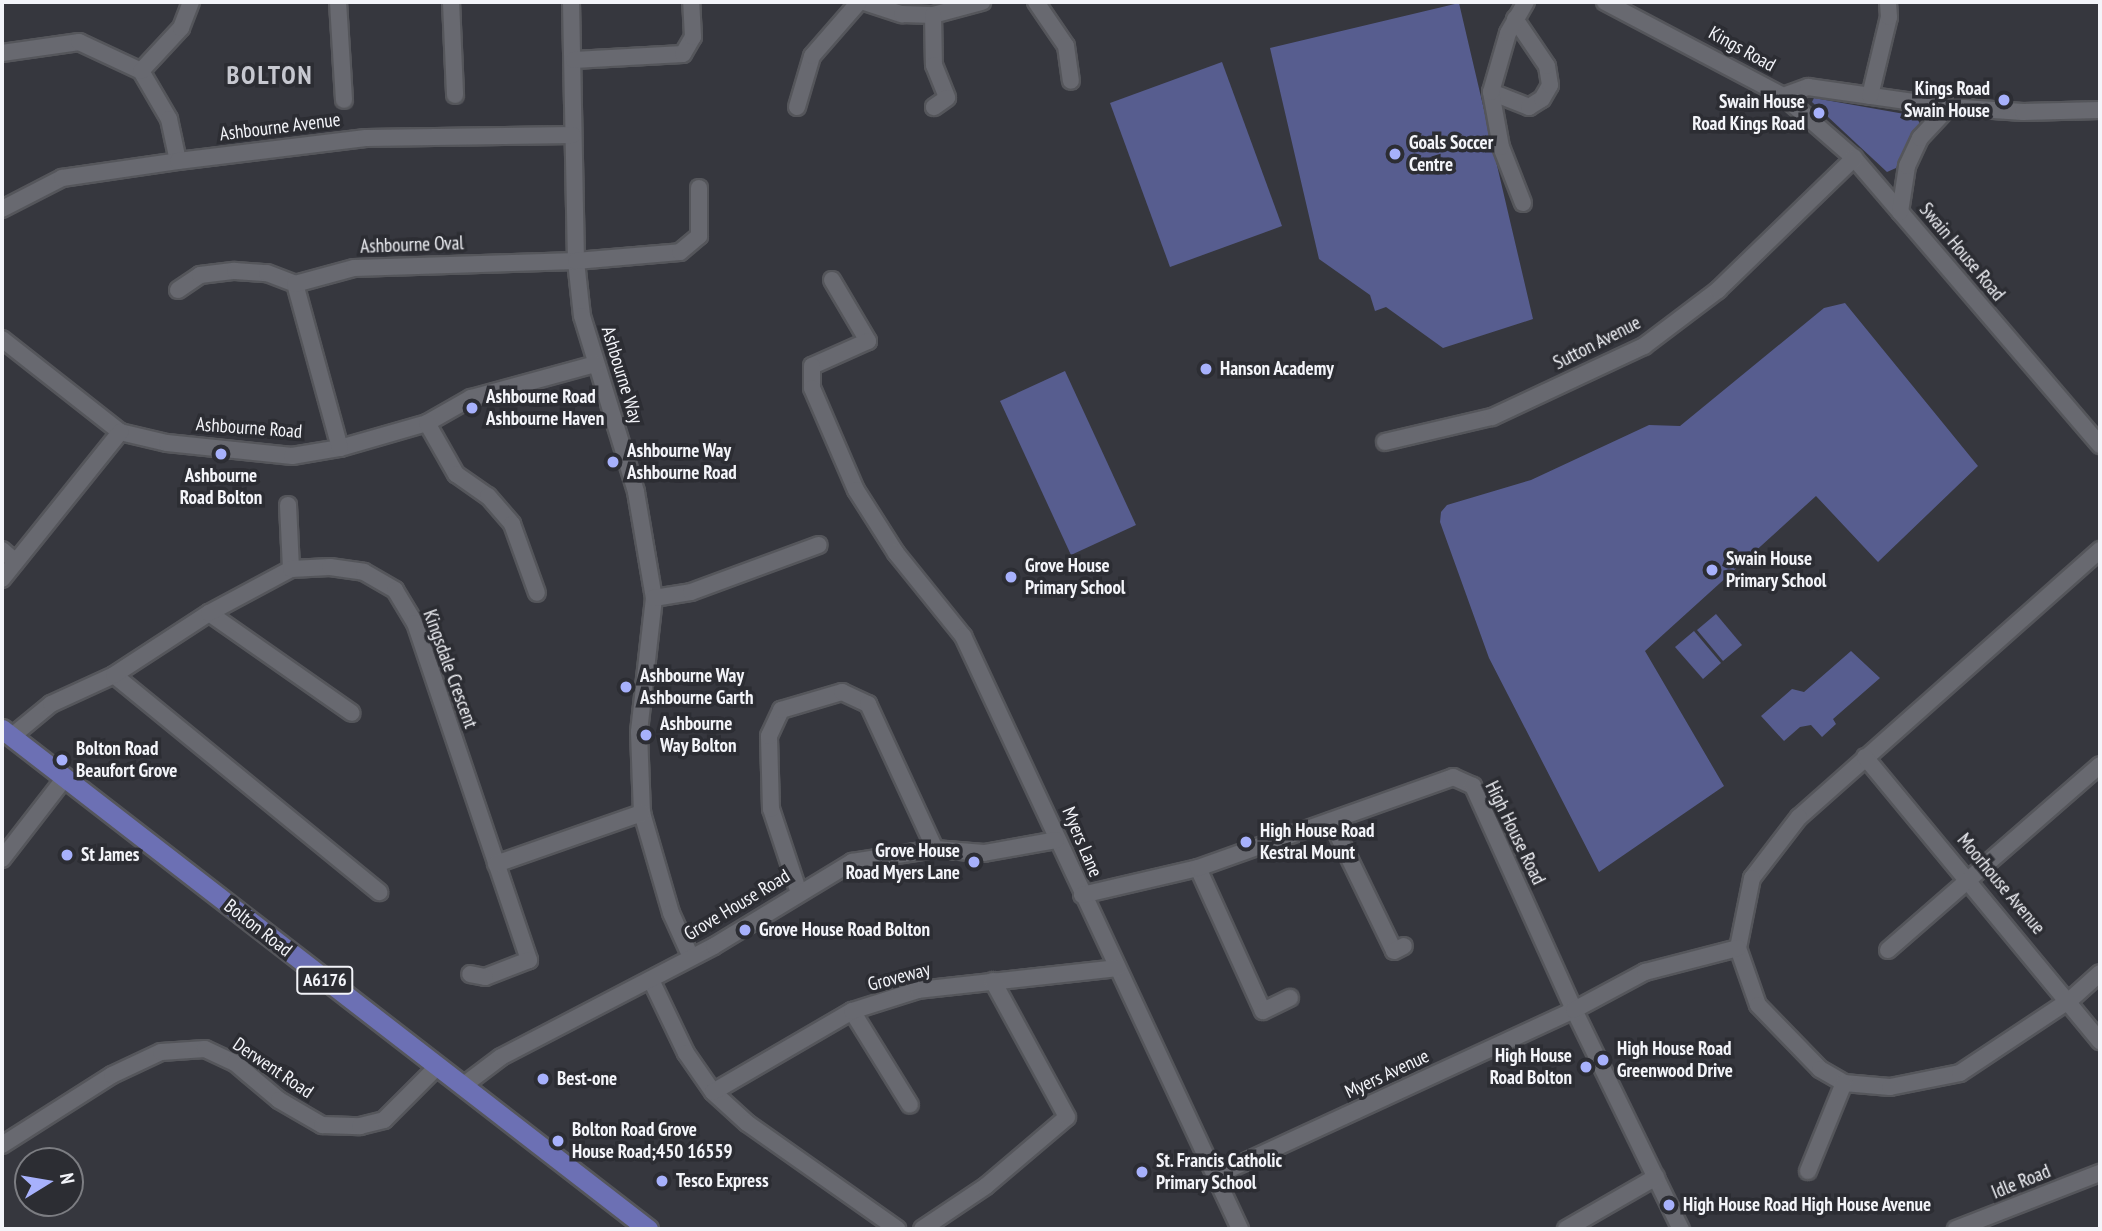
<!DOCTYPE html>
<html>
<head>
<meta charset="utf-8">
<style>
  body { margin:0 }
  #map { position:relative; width:2102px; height:1231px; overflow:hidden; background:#36373e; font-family:"PT Sans Narrow",sans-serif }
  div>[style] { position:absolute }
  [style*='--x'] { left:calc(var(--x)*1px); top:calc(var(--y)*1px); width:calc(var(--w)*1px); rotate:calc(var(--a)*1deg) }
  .green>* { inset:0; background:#575d8f }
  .roads { filter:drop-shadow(2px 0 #55565b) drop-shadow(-2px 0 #55565b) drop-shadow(0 2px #55565b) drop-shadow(0 -2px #55565b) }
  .minor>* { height:16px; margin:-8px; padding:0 8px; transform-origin:8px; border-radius:8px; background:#686970 }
  .major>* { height:19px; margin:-9.5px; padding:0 9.5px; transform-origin:9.5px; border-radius:9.5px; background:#6c70b4 }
  .dots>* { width:19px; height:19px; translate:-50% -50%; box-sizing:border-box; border:4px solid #2c2d33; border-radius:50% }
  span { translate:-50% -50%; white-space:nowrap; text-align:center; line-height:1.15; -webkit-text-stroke:7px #2c2d33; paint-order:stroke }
  .shield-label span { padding:2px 5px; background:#2c2d33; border:2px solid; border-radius:5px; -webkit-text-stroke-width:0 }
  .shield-label { font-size:18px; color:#f3f4f9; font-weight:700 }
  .street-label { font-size:19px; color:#f3f4f9 }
  .poi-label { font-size:19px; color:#f3f4f9; font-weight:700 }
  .right { translate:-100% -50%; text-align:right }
  .left { translate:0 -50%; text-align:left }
  .district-label { font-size:26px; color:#c7c8d0; font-weight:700; letter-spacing:2px }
  .frame { position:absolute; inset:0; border:4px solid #f3f4f9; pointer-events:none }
  .north { position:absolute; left:14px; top:1147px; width:70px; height:70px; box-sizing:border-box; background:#2c2d33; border:2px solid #7c7d82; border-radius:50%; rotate:79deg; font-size:19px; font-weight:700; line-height:28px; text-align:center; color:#f3f4f9 }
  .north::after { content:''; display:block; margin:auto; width:24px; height:32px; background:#a7b1fc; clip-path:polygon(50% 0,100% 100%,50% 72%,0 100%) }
</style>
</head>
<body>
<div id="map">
  <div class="green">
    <i style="clip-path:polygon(1459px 3px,1533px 319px,1443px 348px,1386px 307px,1375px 311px,1370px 295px,1319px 259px,1270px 48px)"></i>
    <i style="clip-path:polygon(1222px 62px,1282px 226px,1170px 267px,1110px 103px)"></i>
    <i style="clip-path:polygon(1814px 98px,1916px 116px,1920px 124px,1896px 168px,1887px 172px,1812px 102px)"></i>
    <i style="clip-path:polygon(1845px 303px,1978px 466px,1878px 562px,1816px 496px,1645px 651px,1724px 786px,1599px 872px,1489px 658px,1440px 522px,1441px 512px,1447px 505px,1531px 480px,1649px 425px,1680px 426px,1824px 308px)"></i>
    <i style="clip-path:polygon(1065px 371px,1136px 525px,1071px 555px,1000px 401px)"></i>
    <i style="clip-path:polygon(1716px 614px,1742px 645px,1723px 661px,1697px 630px)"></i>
    <i style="clip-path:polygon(1694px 631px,1721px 663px,1703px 679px,1675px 647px)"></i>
    <i style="clip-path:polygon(1851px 651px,1880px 678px,1833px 719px,1836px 724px,1822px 737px,1811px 725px,1800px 727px,1784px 741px,1761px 716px,1792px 689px,1804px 692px)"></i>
  </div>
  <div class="roads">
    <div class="minor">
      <i style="--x:338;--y:2;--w:98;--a:86.5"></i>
      <i style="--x:451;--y:2;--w:93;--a:87.5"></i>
      <i style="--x:571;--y:2;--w:259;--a:88.9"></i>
      <i style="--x:576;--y:261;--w:55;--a:83.8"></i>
      <i style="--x:582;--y:316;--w:184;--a:72.9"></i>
      <i style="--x:636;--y:492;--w:108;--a:80.4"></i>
      <i style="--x:654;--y:598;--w:135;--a:96.4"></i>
      <i style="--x:639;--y:732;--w:81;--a:87.9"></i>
      <i style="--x:642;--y:813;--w:104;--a:73.8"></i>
      <i style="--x:671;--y:913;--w:48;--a:65.6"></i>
      <i style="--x:864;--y:2;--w:40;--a:18"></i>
      <i style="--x:902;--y:14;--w:31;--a:2"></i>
      <i style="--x:933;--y:15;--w:51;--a:-14.9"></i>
      <i style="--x:1036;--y:2;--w:53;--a:55.7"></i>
      <i style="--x:1066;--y:46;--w:35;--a:82"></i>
      <i style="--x:1605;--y:2;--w:201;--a:27.8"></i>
      <i style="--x:1783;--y:96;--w:94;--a:41.1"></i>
      <i style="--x:1854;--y:158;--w:378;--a:49.4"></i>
      <i style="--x:933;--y:15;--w:50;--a:88.9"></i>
      <i style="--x:934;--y:65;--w:35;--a:68"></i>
      <i style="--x:947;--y:98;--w:16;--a:145"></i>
      <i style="--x:2;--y:53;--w:78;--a:-8.1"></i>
      <i style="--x:79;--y:42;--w:68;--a:25.1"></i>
      <i style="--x:141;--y:71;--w:56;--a:59.7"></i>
      <i style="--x:169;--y:119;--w:43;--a:77.9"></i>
      <i style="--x:574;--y:60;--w:109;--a:-3.2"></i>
      <i style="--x:683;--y:54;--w:20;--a:-60"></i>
      <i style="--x:693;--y:37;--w:35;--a:-93"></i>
      <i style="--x:141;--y:71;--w:59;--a:-47.1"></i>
      <i style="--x:181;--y:28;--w:28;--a:-69"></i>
      <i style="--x:1491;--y:92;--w:41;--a:21.5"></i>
      <i style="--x:1529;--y:107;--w:15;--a:-32"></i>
      <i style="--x:1542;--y:99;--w:16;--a:-60"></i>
      <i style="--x:1550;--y:85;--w:19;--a:-99"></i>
      <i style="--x:1547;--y:66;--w:57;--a:-124.2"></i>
      <i style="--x:1783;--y:96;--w:27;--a:-20"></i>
      <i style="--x:1808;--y:87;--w:142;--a:8.1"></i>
      <i style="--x:1949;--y:107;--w:74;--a:3.9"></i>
      <i style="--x:2023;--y:112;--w:77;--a:-1.5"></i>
      <i style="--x:1870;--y:96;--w:81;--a:-76.5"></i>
      <i style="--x:1889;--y:17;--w:15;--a:-94"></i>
      <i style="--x:797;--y:107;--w:53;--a:-73.6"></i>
      <i style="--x:812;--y:56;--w:72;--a:-49"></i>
      <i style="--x:1523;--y:203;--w:60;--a:-111.4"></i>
      <i style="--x:1501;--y:147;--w:56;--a:-100.3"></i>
      <i style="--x:1491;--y:92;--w:61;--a:-73.9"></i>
      <i style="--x:1508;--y:33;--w:36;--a:-60"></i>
      <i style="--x:2;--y:209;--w:68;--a:-27.3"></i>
      <i style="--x:62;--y:178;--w:117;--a:-8.3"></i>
      <i style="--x:178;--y:161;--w:189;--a:-7"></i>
      <i style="--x:366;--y:138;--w:207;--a:-0.8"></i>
      <i style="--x:1900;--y:212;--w:47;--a:-81.3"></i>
      <i style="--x:1907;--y:166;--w:31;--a:-65"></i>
      <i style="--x:1920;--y:138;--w:42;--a:-46.9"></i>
      <i style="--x:832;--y:280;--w:71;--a:59.5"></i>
      <i style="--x:868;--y:341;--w:61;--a:155.9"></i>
      <i style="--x:812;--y:366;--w:22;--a:90"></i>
      <i style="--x:812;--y:388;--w:111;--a:66.7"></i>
      <i style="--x:856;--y:490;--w:75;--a:57.6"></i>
      <i style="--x:896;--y:553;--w:107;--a:51.1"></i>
      <i style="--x:963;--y:636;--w:655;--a:64.96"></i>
      <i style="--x:178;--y:290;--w:27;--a:-34"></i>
      <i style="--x:200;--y:275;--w:35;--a:-7"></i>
      <i style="--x:235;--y:271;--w:32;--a:4"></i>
      <i style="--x:267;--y:273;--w:30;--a:21"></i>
      <i style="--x:2;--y:339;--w:150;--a:38.2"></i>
      <i style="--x:120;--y:432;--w:48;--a:13.2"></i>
      <i style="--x:167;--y:443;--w:126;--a:5.9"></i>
      <i style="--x:292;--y:456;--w:49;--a:-9.5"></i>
      <i style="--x:340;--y:448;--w:91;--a:-16"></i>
      <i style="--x:427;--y:423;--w:51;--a:-29.6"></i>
      <i style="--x:471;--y:398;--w:129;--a:-15.3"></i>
      <i style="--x:427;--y:423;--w:59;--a:60.4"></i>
      <i style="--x:456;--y:474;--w:39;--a:35"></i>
      <i style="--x:488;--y:496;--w:37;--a:49"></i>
      <i style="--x:512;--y:524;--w:73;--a:70.1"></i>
      <i style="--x:1385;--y:442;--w:110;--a:-13.2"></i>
      <i style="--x:1492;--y:417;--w:168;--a:-25"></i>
      <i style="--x:1644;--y:346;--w:93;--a:-37.1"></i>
      <i style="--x:1718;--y:290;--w:190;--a:-44.1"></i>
      <i style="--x:340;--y:448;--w:170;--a:-105.3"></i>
      <i style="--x:295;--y:284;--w:61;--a:-15.2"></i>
      <i style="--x:354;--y:268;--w:222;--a:-1.8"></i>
      <i style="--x:576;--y:261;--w:104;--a:-4.9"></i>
      <i style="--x:680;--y:252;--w:25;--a:-40"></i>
      <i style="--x:699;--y:236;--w:48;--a:-90"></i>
      <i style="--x:288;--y:505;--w:64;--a:87.3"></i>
      <i style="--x:2;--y:550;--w:18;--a:41"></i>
      <i style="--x:2100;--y:550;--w:402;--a:138.4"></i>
      <i style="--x:1799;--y:817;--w:77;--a:127.6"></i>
      <i style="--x:1752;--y:878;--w:71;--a:101.3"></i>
      <i style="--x:1738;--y:948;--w:60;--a:70.7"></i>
      <i style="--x:1758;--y:1005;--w:89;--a:45.9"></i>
      <i style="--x:1820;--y:1069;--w:28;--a:30"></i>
      <i style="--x:1844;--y:1083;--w:46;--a:5"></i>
      <i style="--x:1890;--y:1087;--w:71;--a:-11.3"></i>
      <i style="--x:1960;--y:1073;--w:132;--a:-33.6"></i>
      <i style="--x:2070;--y:1000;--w:40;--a:-42"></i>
      <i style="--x:2;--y:579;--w:189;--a:-51.2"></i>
      <i style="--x:654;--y:598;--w:37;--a:-9"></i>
      <i style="--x:691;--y:592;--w:136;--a:-20.2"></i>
      <i style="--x:209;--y:613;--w:174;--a:35"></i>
      <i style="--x:114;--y:675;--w:343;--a:39.3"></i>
      <i style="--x:11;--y:737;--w:52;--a:-39.5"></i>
      <i style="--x:51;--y:704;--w:69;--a:-24.7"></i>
      <i style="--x:114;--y:675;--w:113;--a:-33.1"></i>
      <i style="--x:209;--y:613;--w:93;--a:-28.2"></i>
      <i style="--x:291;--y:569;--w:39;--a:-3"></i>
      <i style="--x:330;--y:567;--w:34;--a:8"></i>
      <i style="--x:364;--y:572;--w:36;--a:30"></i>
      <i style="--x:395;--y:590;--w:39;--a:59"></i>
      <i style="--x:415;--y:623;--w:356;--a:71.3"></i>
      <i style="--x:529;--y:960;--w:47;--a:158.9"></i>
      <i style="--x:485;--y:977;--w:15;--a:-169"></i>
      <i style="--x:1865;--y:757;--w:369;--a:50.4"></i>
      <i style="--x:1331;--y:821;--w:144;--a:64.1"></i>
      <i style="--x:1394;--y:951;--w:11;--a:-27"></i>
      <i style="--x:2;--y:859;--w:101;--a:-52.2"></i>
      <i style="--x:496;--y:864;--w:155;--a:-19.3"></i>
      <i style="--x:1198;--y:868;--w:157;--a:65.6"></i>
      <i style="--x:1263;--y:1011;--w:30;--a:-26"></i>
      <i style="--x:799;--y:893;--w:89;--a:-108.4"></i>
      <i style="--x:771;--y:809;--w:73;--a:-91.6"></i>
      <i style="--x:769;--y:736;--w:29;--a:-65"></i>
      <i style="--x:781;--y:710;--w:64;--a:-16.4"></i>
      <i style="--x:842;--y:692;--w:29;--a:25"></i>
      <i style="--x:868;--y:704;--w:160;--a:65.2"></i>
      <i style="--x:1082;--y:895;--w:119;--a:-13.1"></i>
      <i style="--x:1198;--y:868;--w:271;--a:-19.6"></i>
      <i style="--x:1453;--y:777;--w:22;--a:24"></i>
      <i style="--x:1473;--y:786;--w:246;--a:65.7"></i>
      <i style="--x:1574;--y:1010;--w:244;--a:64"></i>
      <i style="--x:1888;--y:950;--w:281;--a:-41.1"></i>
      <i style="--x:651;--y:980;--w:81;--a:64.4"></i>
      <i style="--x:686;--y:1053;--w:47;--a:55.3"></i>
      <i style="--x:713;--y:1092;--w:46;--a:42.4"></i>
      <i style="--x:747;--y:1123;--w:184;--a:35.2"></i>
      <i style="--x:852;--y:1011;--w:110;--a:58.3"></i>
      <i style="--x:464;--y:1085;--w:46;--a:-37.1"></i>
      <i style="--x:501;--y:1057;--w:240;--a:-27.5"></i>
      <i style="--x:714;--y:946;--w:162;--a:-31.3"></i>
      <i style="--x:852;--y:862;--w:84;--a:-8.9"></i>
      <i style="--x:935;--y:849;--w:49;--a:4.7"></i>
      <i style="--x:984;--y:853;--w:73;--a:-10.2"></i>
      <i style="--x:713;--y:1092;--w:161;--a:-30.2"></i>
      <i style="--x:852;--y:1011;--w:69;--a:-17.7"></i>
      <i style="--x:918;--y:990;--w:200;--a:-6.3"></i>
      <i style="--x:2;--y:1145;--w:130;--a:-32.5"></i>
      <i style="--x:112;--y:1075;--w:54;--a:-25.1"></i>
      <i style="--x:161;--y:1052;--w:44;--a:-3.9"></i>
      <i style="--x:205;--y:1049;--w:33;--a:25"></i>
      <i style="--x:235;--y:1063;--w:57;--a:40.1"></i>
      <i style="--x:279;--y:1100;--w:50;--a:30.2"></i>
      <i style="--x:322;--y:1125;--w:38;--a:2"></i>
      <i style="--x:360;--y:1126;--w:25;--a:-14"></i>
      <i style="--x:384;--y:1120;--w:75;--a:-45"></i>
      <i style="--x:1808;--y:1171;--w:95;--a:-67.8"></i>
      <i style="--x:1217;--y:1175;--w:393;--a:-24.8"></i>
      <i style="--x:1574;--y:1010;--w:81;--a:-28.2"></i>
      <i style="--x:1645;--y:972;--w:96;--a:-14.5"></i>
      <i style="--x:922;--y:1229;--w:77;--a:-33.9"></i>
      <i style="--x:986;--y:1186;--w:106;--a:-40.4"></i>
      <i style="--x:1067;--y:1117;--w:155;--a:-118.6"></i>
      <i style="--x:1566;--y:1229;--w:104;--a:-30"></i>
      <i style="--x:1956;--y:1229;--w:155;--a:-21.3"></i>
    </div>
    <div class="major">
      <i style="--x:2;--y:729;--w:817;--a:37.74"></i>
    </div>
  </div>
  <div class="dots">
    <i style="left:2004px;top:100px;background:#a7b1fc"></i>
    <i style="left:1819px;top:113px;background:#a7b1fc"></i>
    <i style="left:1395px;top:154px;background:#a7b1fc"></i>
    <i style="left:1206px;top:369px;background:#a7b1fc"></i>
    <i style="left:472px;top:408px;background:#a7b1fc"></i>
    <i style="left:221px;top:454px;background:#a7b1fc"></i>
    <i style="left:613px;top:462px;background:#a7b1fc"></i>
    <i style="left:1712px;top:570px;background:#a7b1fc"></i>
    <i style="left:1011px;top:577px;background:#a7b1fc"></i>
    <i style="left:626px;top:687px;background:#a7b1fc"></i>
    <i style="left:646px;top:735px;background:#a7b1fc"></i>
    <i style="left:62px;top:760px;background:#a7b1fc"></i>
    <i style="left:1246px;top:842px;background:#a7b1fc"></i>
    <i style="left:67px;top:855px;background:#a7b1fc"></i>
    <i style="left:974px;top:862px;background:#a7b1fc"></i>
    <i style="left:745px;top:930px;background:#a7b1fc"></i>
    <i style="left:1603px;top:1060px;background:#a7b1fc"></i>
    <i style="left:1586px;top:1067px;background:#a7b1fc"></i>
    <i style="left:543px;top:1079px;background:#a7b1fc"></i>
    <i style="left:558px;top:1141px;background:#a7b1fc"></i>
    <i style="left:1142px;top:1172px;background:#a7b1fc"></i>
    <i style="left:662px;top:1181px;background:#a7b1fc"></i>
    <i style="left:1669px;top:1205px;background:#a7b1fc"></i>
  </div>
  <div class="shield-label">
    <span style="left:325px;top:980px">A6176</span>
  </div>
  <div class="street-label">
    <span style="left:1742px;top:49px;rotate:29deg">Kings Road</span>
    <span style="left:280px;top:127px;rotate:-7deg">Ashbourne Avenue</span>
    <span style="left:412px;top:245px;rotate:-2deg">Ashbourne Oval</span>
    <span style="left:1962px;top:252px;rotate:50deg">Swain House Road</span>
    <span style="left:1597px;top:343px;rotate:-27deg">Sutton Avenue</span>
    <span style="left:622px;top:375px;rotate:73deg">Ashbourne Way</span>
    <span style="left:249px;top:428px;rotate:4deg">Ashbourne Road</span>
    <span style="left:450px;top:669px;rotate:70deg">Kingsdale Crescent</span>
    <span style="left:1515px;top:833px;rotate:64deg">High House Road</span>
    <span style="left:1082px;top:842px;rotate:67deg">Myers Lane</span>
    <span style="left:2001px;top:884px;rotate:50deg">Moorhouse Avenue</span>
    <span style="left:737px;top:905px;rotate:-31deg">Grove House Road</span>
    <span style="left:258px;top:928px;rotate:38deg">Bolton Road</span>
    <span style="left:899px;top:977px;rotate:-15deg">Groveway</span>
    <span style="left:273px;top:1068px;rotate:34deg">Derwent Road</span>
    <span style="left:1387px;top:1074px;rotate:-25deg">Myers Avenue</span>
    <span style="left:2021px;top:1182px;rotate:-22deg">Idle Road</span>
  </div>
  <div class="poi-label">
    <span class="right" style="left:1990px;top:100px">Kings Road<br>Swain House</span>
    <span class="right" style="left:1805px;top:113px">Swain House<br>Road Kings Road</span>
    <span class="left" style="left:1409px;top:154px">Goals Soccer<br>Centre</span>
    <span class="left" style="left:1220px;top:369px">Hanson Academy</span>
    <span class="left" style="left:486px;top:408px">Ashbourne Road<br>Ashbourne Haven</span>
    <span class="left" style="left:627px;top:462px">Ashbourne Way<br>Ashbourne Road</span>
    <span style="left:221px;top:487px">Ashbourne<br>Road Bolton</span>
    <span class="left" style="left:1726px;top:570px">Swain House<br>Primary School</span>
    <span class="left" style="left:1025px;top:577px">Grove House<br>Primary School</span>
    <span class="left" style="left:640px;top:687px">Ashbourne Way<br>Ashbourne Garth</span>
    <span class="left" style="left:660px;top:735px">Ashbourne<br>Way Bolton</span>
    <span class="left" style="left:76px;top:760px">Bolton Road<br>Beaufort Grove</span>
    <span class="left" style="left:1260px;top:842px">High House Road<br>Kestral Mount</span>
    <span class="right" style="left:960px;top:862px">Grove House<br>Road Myers Lane</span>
    <span class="left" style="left:81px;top:855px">St James</span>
    <span class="left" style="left:759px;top:930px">Grove House Road Bolton</span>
    <span class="left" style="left:1617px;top:1060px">High House Road<br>Greenwood Drive</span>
    <span class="right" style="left:1572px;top:1067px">High House<br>Road Bolton</span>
    <span class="left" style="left:557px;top:1079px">Best-one</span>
    <span class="left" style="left:572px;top:1141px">Bolton Road Grove<br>House Road;450 16559</span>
    <span class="left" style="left:1156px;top:1172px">St. Francis Catholic<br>Primary School</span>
    <span class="left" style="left:676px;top:1181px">Tesco Express</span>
    <span class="left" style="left:1683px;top:1205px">High House Road High House Avenue</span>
  </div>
  <div class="district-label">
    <span style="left:270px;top:75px">BOLTON</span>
  </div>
  <div class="frame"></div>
  <div class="north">N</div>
</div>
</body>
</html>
